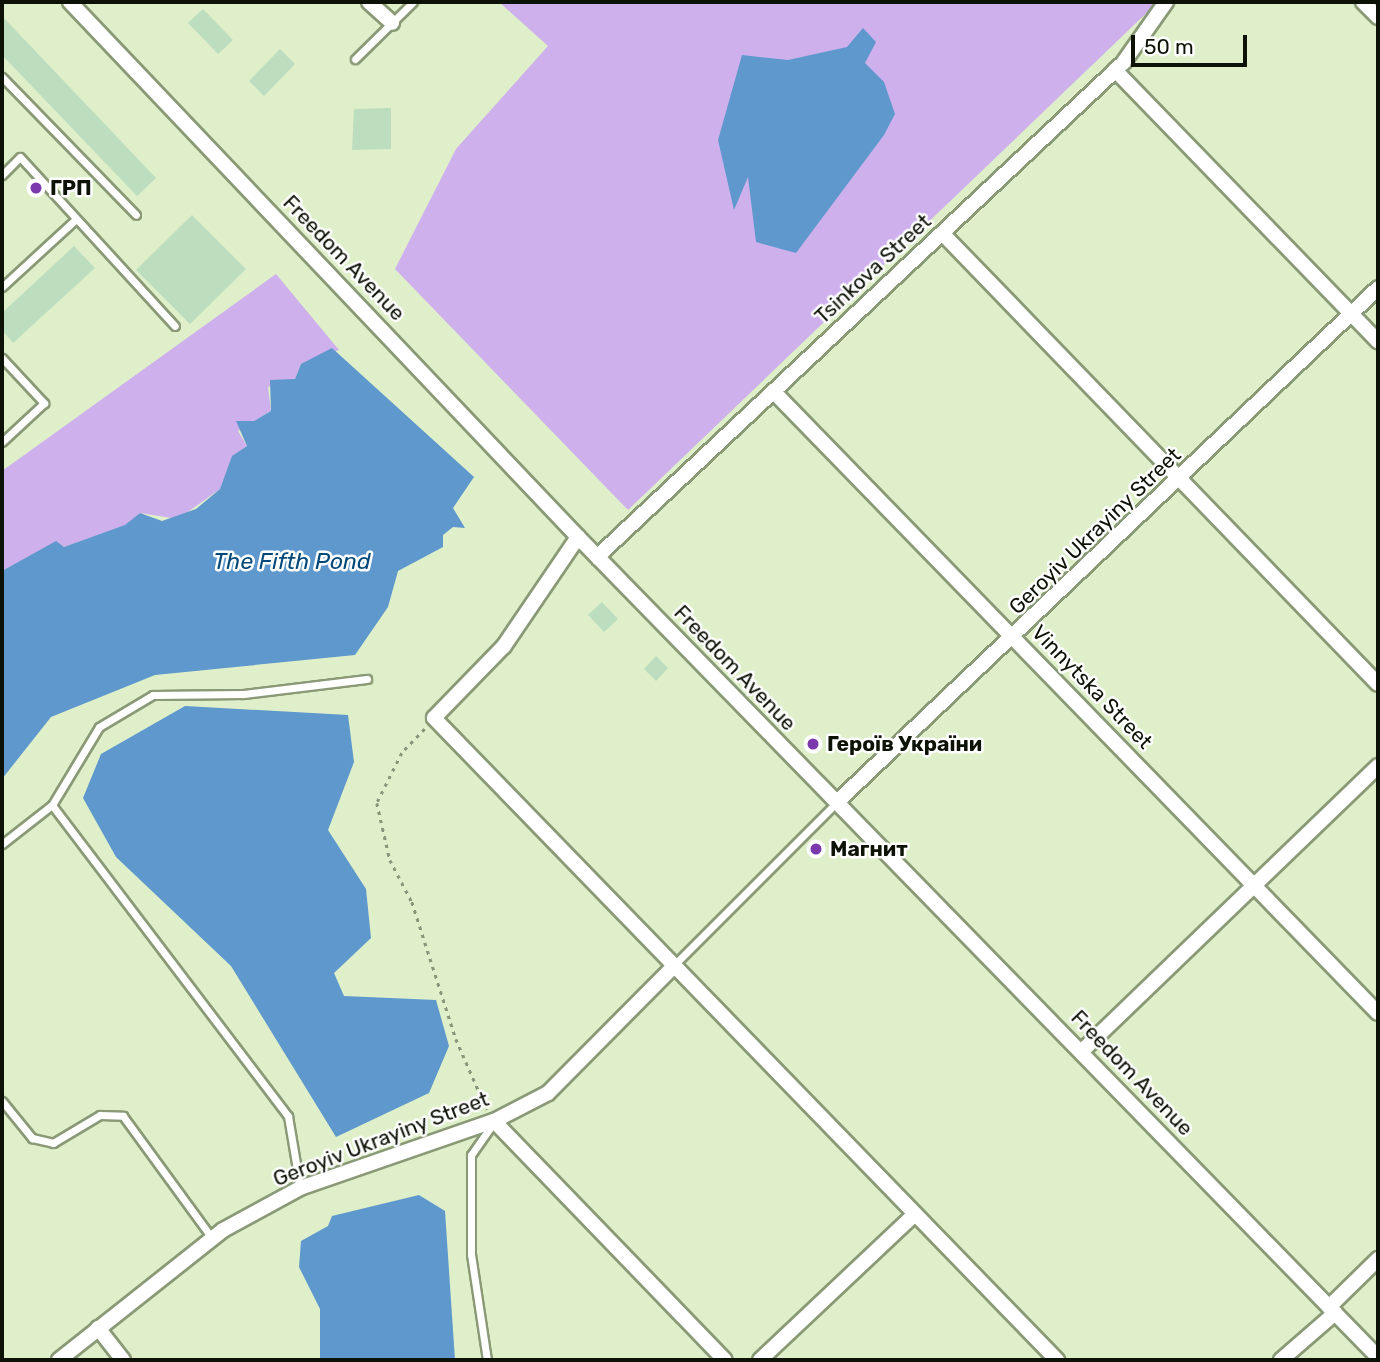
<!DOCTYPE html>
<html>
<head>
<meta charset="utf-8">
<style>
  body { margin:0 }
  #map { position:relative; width:1380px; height:1362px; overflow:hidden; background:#deefc9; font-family:Rubik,sans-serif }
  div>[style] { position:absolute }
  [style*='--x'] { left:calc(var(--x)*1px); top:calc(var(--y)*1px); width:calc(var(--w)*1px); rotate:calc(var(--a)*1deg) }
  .green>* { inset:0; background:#ceb0ed }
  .water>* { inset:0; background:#5e98cc }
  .building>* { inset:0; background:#bdddbf }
  .path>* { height:2.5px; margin-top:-1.25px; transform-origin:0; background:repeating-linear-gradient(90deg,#899579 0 3.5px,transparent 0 8.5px) }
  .roads { filter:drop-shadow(2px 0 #8a9976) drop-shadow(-2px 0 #8a9976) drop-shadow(0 2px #8a9976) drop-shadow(0 -2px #8a9976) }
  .lane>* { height:7px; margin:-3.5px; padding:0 3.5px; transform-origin:3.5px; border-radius:3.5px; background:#fff }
  .street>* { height:14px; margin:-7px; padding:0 7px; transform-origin:7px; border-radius:7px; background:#fff }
  .dots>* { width:19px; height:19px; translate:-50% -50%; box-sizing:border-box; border:4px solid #fff; border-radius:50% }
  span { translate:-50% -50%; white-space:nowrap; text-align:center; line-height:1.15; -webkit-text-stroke:5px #fff; paint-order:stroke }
  .poi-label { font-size:21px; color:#0d1206; font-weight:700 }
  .left { translate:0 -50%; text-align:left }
  .street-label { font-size:21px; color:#0d1206 }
  .water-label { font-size:23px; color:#004879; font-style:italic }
  .frame { position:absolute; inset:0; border:4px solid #0d1206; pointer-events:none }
  .scale { position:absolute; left:1131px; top:35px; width:116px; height:32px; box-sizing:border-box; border:4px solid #0d1206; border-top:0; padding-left:9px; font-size:21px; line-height:24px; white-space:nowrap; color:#0d1206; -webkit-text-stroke:5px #fff; paint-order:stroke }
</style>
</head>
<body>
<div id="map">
  <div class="green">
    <i style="clip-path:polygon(499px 2px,1158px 2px,628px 510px,395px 269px,456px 149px,548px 46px)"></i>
    <i style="clip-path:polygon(276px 274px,339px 350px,301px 364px,295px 379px,268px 387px,271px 411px,238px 431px,247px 446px,233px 456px,220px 489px,178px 519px,140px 513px,125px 526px,64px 547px,56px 542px,2px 571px,2px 471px)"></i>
  </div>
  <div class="water">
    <i style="clip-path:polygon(863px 28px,876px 42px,865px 63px,884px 82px,895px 114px,884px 135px,796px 253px,756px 242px,748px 177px,734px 210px,718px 140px,742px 55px,788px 60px,847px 47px)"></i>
    <i style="clip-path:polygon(332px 348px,474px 477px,453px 508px,465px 528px,453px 527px,443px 535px,443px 547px,398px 571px,388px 607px,355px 655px,155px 675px,51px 717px,2px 779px,2px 571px,56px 541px,64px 547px,125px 525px,140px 513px,162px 521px,196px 509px,220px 489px,232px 456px,247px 446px,236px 421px,254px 421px,271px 411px,270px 380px,295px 379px,301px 364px)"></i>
    <i style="clip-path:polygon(185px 706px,348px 715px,354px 762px,328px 830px,366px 889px,371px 938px,334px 973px,344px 996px,436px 1000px,449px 1046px,429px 1093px,336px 1137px,231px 966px,116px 857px,83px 798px,101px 754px)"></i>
    <i style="clip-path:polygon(419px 1195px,445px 1211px,455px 1360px,320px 1360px,320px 1309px,299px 1267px,301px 1241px,328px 1226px,332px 1216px)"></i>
  </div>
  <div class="building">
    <i style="clip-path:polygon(203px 9px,233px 40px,218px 54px,188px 23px)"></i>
    <i style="clip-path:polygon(2px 16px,156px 178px,137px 196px,2px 55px)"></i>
    <i style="clip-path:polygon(280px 49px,295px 64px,264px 96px,249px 81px)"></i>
    <i style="clip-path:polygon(391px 108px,391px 149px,352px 150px,354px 109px)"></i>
    <i style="clip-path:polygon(192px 215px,246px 269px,190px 324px,136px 270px)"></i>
    <i style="clip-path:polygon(74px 246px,95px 268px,13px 343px,2px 330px,2px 313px)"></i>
    <i style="clip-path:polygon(602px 602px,618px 619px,604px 632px,588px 615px)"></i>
    <i style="clip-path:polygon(656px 656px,668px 668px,656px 681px,644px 669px)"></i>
  </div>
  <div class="path">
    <i style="--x:425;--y:729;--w:33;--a:134"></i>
    <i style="--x:402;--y:753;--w:56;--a:116.6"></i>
    <i style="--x:377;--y:803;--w:58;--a:77.2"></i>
    <i style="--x:390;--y:860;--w:47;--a:62.4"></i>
    <i style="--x:412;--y:902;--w:144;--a:72.2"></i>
    <i style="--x:456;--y:1039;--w:77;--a:66.4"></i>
  </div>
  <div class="roads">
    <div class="lane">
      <i style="--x:355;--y:59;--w:81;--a:-44.5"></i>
      <i style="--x:2;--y:77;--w:192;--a:45.8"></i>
      <i style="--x:2;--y:175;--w:25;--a:-45"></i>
      <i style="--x:20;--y:157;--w:229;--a:47.5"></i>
      <i style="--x:2;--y:287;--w:100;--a:-42.6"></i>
      <i style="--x:2;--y:358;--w:62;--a:47"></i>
      <i style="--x:44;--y:403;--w:57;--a:137.1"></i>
      <i style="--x:2;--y:844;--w:63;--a:-38"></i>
      <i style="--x:672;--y:967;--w:233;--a:-45"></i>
      <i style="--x:2;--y:1101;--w:48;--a:51"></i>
      <i style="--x:32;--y:1138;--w:22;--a:13"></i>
      <i style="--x:53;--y:1143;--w:55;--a:-30.8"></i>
      <i style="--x:100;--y:1115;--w:23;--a:2"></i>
      <i style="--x:123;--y:1116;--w:151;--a:53.9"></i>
      <i style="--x:300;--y:1187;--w:72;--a:-99.6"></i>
      <i style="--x:288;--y:1116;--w:390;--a:-127.2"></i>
      <i style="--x:52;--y:805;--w:91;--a:-58.9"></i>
      <i style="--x:99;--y:727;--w:63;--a:-30.7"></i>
      <i style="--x:153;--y:695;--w:90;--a:-0.6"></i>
      <i style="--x:243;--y:694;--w:125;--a:-6.9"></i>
      <i style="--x:487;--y:1360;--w:107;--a:-98.6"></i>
      <i style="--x:471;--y:1254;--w:99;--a:-90"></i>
      <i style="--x:471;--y:1155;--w:37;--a:-55"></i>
    </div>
    <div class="street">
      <i style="--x:70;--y:2;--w:738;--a:46.48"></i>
      <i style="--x:578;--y:537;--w:1146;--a:45.71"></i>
      <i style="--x:369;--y:2;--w:31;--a:42"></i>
      <i style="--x:1363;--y:2;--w:21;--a:45"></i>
      <i style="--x:1115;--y:70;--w:378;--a:45.9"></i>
      <i style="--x:942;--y:233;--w:627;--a:45.97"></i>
      <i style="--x:774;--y:392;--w:866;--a:45.8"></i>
      <i style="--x:578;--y:537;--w:132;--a:124.2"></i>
      <i style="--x:504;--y:646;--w:100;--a:134.2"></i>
      <i style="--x:434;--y:718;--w:895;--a:45.86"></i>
      <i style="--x:597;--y:557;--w:722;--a:-43.2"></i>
      <i style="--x:1123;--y:63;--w:75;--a:-54.8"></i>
      <i style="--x:837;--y:802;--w:746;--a:-43.53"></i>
      <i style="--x:1082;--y:1051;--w:411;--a:-43.9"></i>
      <i style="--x:494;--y:1121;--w:332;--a:46"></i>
      <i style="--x:1329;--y:1307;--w:69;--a:-44.4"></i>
      <i style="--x:98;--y:1328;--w:41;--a:52"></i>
      <i style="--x:59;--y:1360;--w:209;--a:-38.4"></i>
      <i style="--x:223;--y:1230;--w:88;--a:-28.6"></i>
      <i style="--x:300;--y:1188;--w:205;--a:-19.1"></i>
      <i style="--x:494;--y:1121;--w:61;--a:-27.4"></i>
      <i style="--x:548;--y:1093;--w:176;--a:-45.2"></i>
      <i style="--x:760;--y:1360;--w:209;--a:-43.3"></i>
      <i style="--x:1281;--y:1360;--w:72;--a:-41"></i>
    </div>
  </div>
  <div class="dots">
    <i style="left:36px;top:188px;background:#7b39ad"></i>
    <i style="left:813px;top:744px;background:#7b39ad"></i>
    <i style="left:816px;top:849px;background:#7b39ad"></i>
  </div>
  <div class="poi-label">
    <span class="left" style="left:50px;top:188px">ГРП</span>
    <span class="left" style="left:827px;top:744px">Героїв України</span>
    <span class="left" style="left:830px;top:849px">Магнит</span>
  </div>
  <div class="street-label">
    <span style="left:344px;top:258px;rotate:46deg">Freedom Avenue</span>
    <span style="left:873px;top:269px;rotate:-43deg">Tsinkova Street</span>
    <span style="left:1095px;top:531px;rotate:-44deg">Geroyiv Ukrayiny Street</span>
    <span style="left:735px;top:668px;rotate:46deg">Freedom Avenue</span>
    <span style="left:1092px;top:687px;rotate:46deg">Vinnytska Street</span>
    <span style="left:1132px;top:1073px;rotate:46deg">Freedom Avenue</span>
    <span style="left:381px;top:1139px;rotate:-21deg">Geroyiv Ukrayiny Street</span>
  </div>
  <div class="water-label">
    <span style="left:292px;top:561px">The Fifth Pond</span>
  </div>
  <div class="frame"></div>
  <div class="scale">50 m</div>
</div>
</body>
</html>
